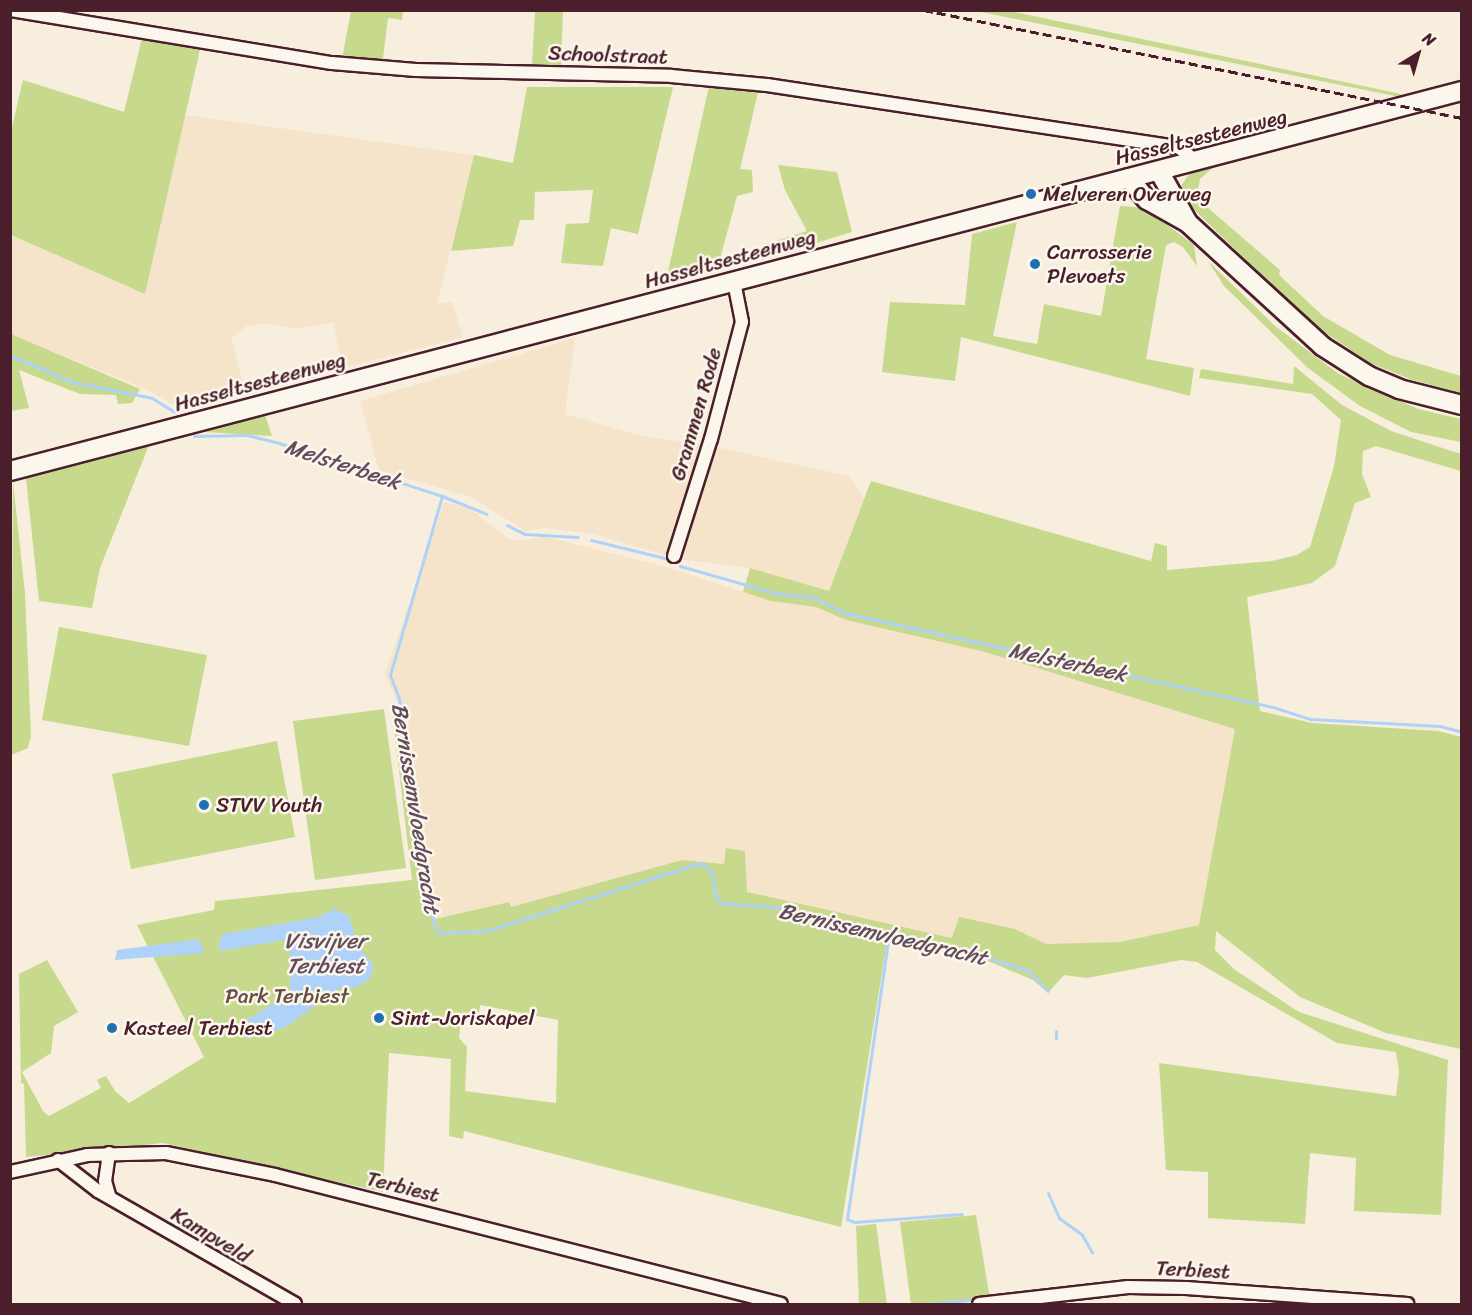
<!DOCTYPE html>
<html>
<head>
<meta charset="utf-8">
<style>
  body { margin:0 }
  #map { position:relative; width:1472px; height:1315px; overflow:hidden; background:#f8eedd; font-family:Sriracha,sans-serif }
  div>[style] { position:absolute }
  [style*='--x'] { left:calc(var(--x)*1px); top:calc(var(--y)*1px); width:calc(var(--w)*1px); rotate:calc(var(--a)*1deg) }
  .built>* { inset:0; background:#f5e4ca }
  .green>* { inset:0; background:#c7d98d }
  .water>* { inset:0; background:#afd3f8 }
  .stream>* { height:3px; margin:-1.5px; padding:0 1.5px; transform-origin:1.5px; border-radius:1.5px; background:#afd3f8 }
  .roads { filter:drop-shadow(2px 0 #4a1f2b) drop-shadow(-2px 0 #4a1f2b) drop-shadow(0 2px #4a1f2b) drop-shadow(0 -2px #4a1f2b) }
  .street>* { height:12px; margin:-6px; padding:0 6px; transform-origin:6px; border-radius:6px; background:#fbf7ec }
  .secondary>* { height:18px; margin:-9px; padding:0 9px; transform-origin:9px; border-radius:9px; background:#fbf7ec }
  .rail>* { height:3px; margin-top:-1.5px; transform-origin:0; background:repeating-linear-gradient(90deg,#4a1f2b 0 9px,transparent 0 13.5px) }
  .dots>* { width:16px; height:16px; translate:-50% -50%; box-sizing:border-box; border:3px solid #fbf7ec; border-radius:50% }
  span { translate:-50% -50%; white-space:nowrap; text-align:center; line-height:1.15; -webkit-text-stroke:5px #fbf7ec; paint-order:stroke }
  .street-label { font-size:21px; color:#4a1f2b }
  .poi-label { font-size:21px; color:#4a1f2b }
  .left { translate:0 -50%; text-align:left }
  .park-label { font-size:21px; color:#694e44 }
  .water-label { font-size:22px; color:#634c5e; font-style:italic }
  .frame { position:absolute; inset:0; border:12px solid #4a1f2b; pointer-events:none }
  .north { position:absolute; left:1388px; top:24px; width:60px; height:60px; -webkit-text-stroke:4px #fbf7ec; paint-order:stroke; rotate:37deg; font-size:16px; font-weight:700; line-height:24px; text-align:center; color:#4a1f2b }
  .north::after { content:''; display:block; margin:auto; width:21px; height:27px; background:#4a1f2b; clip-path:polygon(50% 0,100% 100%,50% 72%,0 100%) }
</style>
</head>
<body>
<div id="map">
  <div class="built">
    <i style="clip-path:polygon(185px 115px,474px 155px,437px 304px,452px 302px,463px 337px,343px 368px,333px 322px,297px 329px,266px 323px,247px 326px,231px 338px,245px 392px,179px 408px,148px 390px,11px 334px,10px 235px,145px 294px)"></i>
    <i style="clip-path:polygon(575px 338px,565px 414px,637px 435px,706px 445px,849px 476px,864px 498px,829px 591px,750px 568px,678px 559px,593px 534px,544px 528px,526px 531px,522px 540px,542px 537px,559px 540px,663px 566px,771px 601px,816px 607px,846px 620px,985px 652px,1235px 729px,1200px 925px,1120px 942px,1082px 944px,1046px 944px,1015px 929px,953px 938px,746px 892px,744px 851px,726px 849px,725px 864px,682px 860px,511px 907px,509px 902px,434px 919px,398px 704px,385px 674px,444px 502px,469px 508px,509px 539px,521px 541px,525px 531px,471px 497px,379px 470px,360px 401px)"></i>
  </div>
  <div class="green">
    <i style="clip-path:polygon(351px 11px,403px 11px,402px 20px,388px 18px,383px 59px,342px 59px)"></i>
    <i style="clip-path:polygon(535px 11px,563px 11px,561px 66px,532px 65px)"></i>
    <i style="clip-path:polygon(976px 11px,1010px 11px,1401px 94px,1400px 97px)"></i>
    <i style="clip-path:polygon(143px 34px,201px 45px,145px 294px,11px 235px,11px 132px,23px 80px,124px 112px)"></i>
    <i style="clip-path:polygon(709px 86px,758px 92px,740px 169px,752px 170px,753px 192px,737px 196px,717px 270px,665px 285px)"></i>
    <i style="clip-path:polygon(527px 87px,673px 87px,638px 234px,611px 228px,603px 266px,561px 263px,566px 224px,589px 223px,593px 190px,535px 192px,534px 220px,520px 220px,513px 246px,451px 251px,474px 155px,513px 163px)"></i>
    <i style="clip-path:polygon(778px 165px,837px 172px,852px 232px,774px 256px,766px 244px,807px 231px,785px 190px)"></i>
    <i style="clip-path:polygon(1206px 167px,1213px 168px,1200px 179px,1197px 194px,1200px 201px,1280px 270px,1279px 275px,1323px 316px,1390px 355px,1461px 376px,1461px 393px,1410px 379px,1370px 363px,1311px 323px,1183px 199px,1181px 186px,1189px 174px)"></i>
    <i style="clip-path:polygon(1120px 206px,1135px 207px,1158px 218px,1194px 245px,1197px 266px,1183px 247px,1174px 242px,1166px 245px,1146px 359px,1194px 368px,1190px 396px,961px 337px,955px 381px,882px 372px,890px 302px,965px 305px,972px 234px,1017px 222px,993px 336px,1037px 344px,1044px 304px,1101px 316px)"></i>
    <i style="clip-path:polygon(1208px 261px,1275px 326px,1339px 374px,1418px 409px,1461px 419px,1461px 442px,1411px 432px,1360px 406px,1308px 368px,1224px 286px)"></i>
    <i style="clip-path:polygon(11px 334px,140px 389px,132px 403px,118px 404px,116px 395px,80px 394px,19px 370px,29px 408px,11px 411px)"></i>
    <i style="clip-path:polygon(evenodd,1294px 366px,1342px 405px,1391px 431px,1461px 454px,1461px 471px,1376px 446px,1363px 451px,1362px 474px,1371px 497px,1355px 503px,1335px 566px,1312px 583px,1247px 597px,1260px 711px,1312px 723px,1438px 731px,1461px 737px,1461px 1049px,1386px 1033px,1300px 997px,1216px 931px,1215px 950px,1235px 970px,1299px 1012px,1448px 1060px,1441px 1215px,1354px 1211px,1356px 1158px,1310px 1153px,1305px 1224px,1208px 1218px,1208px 1172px,1166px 1170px,1159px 1063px,1396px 1096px,1399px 1072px,1396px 1052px,1337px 1043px,1197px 962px,1181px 960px,1087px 978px,1064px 975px,1048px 993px,1033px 980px,983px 959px,887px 942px,841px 1227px,464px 1131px,463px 1139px,449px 1136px,451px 1059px,389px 1053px,383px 1192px,163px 1143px,26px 1157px,24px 1084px,21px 1083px,19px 974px,47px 960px,78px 1012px,54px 1026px,51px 1053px,22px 1072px,43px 1111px,49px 1116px,101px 1088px,97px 1080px,106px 1076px,115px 1091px,129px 1103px,204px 1057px,137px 925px,214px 910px,215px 901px,412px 880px,391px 703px,398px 704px,435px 919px,509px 902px,511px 907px,682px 860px,724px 864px,726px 848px,745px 851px,747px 892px,952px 938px,959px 917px,1015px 929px,1046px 944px,1120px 942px,1199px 925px,1235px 729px,985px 652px,846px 620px,816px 607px,771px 601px,743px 592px,750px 568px,829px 591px,871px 481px,1151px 561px,1155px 543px,1167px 546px,1167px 570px,1272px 561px,1297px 555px,1310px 547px,1334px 466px,1341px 420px,1312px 394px,1199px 378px,1201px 369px,1293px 384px,1294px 366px,480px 1005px,558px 1020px,556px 1103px,465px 1091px,467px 1047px,459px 1038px,461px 1020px,479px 1015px,480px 1005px)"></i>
    <i style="clip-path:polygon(265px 415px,272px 436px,204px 432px)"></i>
    <i style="clip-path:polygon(149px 445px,100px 568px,92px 608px,39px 601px,26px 478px)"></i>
    <i style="clip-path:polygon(13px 482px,25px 593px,31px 736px,28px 748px,11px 755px)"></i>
    <i style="clip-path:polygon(59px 627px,207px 655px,189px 746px,42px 720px)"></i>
    <i style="clip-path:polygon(384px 709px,406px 868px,315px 880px,293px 721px)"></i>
    <i style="clip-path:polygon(277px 741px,295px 837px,131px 869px,112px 774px)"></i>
    <i style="clip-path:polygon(976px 1215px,990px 1299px,911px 1304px,900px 1222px)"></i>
    <i style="clip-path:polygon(876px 1224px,887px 1304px,859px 1304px,856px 1226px)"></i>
  </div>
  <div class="water">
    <i style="clip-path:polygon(334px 909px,349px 916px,358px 946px,374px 965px,370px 978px,355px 988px,339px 988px,286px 1027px,247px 1039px,241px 1031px,245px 1021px,290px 993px,290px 946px,284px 940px,221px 951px,218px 945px,223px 934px,319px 917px)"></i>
    <i style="clip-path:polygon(199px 939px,204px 953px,115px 960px,117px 950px)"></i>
  </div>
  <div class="stream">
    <i style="--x:10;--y:355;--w:68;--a:23.5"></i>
    <i style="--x:72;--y:382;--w:82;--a:11.3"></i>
    <i style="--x:152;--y:398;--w:26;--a:32"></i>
    <i style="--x:194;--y:436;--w:53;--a:-1.1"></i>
    <i style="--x:247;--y:435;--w:33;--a:14"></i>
    <i style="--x:279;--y:443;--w:171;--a:18"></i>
    <i style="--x:442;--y:496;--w:48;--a:21.8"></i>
    <i style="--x:442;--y:496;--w:186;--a:106.2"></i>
    <i style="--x:390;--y:675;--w:25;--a:69"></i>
    <i style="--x:399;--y:698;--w:227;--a:81.4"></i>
    <i style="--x:433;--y:922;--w:13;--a:58"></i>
    <i style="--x:440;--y:933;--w:46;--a:-2.5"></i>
    <i style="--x:486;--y:931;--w:225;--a:-17.6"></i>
    <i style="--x:700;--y:863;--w:15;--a:37"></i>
    <i style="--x:712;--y:872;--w:26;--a:81"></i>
    <i style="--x:716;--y:898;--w:8;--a:40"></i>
    <i style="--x:722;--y:903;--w:63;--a:4.5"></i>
    <i style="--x:785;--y:908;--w:84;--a:17.4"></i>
    <i style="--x:865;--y:933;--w:39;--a:6"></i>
    <i style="--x:904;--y:937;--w:91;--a:14"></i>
    <i style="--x:992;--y:959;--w:38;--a:18"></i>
    <i style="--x:1028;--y:971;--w:28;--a:45"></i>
    <i style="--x:507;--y:525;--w:20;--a:27"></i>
    <i style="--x:525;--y:534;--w:53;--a:3.2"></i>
    <i style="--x:591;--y:540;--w:76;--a:13.7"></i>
    <i style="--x:680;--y:566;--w:102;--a:15.9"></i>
    <i style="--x:778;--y:594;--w:35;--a:5"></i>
    <i style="--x:813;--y:597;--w:36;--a:27"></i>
    <i style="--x:845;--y:613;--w:438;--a:12.4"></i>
    <i style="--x:1273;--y:707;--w:40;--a:18"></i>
    <i style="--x:1311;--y:719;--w:129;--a:3.1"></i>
    <i style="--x:1440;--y:726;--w:23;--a:15"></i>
    <i style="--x:889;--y:935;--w:287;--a:98.4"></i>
    <i style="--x:847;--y:1219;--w:8;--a:23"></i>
    <i style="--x:854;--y:1222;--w:108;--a:-4.2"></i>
    <i style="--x:1056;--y:1038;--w:7;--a:-90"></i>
    <i style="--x:1048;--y:1193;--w:27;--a:66"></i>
    <i style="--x:1059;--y:1218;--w:29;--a:36"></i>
    <i style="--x:1082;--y:1235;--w:20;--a:60"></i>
    <i style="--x:995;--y:1296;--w:105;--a:-7.1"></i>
    <i style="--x:927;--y:1304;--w:52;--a:-5.5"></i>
  </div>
  <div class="roads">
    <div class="street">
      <i style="--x:11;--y:10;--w:325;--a:9.4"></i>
      <i style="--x:332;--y:63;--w:84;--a:4.8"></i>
      <i style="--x:416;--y:70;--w:255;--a:1.3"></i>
      <i style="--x:671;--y:76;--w:96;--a:5.4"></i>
      <i style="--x:767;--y:85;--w:416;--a:8.6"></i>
      <i style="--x:1178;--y:147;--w:24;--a:38"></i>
      <i style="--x:674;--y:556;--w:123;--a:-72.5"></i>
      <i style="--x:711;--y:439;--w:121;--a:-75.2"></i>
      <i style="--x:742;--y:322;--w:41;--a:-101.3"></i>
      <i style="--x:109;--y:1153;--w:28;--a:98"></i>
      <i style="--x:105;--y:1181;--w:15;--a:74"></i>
      <i style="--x:58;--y:1160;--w:51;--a:37.8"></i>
      <i style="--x:98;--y:1191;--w:227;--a:29.8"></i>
      <i style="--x:10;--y:1172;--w:79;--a:-12.4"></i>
      <i style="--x:87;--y:1155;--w:79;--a:-1.5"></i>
      <i style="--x:166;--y:1153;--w:111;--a:11.4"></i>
      <i style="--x:275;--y:1175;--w:522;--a:14.3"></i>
      <i style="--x:979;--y:1304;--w:150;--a:-6.5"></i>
      <i style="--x:1128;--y:1287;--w:58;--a:1"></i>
      <i style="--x:1186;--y:1288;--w:222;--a:4.1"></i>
    </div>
    <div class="secondary">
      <i style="--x:1159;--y:171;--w:57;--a:60.8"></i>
      <i style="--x:1129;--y:178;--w:28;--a:51"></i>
      <i style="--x:1147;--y:200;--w:47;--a:29.3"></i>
      <i style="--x:1188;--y:223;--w:182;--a:42.5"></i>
      <i style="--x:1322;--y:346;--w:56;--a:32.6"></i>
      <i style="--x:1369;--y:376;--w:33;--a:23"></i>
      <i style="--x:1399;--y:389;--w:65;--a:14.3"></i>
      <i style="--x:10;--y:471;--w:1501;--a:-14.67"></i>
    </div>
  </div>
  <div class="rail">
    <i style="--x:924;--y:10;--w:549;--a:11.35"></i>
  </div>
  <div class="dots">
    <i style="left:1031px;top:194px;background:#1f6fb2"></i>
    <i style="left:1035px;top:264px;background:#1f6fb2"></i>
    <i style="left:204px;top:805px;background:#1f6fb2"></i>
    <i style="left:379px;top:1018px;background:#1f6fb2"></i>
    <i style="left:112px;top:1028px;background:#1f6fb2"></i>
  </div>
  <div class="street-label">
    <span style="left:608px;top:55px;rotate:2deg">Schoolstraat</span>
    <span style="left:1201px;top:137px;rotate:-14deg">Hasseltsesteenweg</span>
    <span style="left:730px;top:259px;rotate:-15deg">Hasseltsesteenweg</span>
    <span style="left:260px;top:382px;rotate:-15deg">Hasseltsesteenweg</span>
    <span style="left:696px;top:414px;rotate:-74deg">Grammen Rode</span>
    <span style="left:403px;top:1187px;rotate:14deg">Terbiest</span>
    <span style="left:211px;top:1235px;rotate:31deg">Kampveld</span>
    <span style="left:1193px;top:1270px;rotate:3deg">Terbiest</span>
  </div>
  <div class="poi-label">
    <span class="left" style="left:1043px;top:194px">Melveren Overweg</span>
    <span class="left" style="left:1047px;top:264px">Carrosserie<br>Plevoets</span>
    <span class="left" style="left:216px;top:805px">STVV Youth</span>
    <span class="left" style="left:391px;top:1018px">Sint-Joriskapel</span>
    <span class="left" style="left:124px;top:1028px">Kasteel Terbiest</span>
  </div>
  <div class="park-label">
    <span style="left:287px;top:996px">Park Terbiest</span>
  </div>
  <div class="water-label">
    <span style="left:343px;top:464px;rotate:18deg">Melsterbeek</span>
    <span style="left:1068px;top:662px;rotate:12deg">Melsterbeek</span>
    <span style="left:416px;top:808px;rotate:81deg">Bernissemvloedgracht</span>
    <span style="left:883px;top:934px;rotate:13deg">Bernissemvloedgracht</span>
    <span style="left:325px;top:953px">Visvijver<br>Terbiest</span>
  </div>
  <div class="frame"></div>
  <div class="north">N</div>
</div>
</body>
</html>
